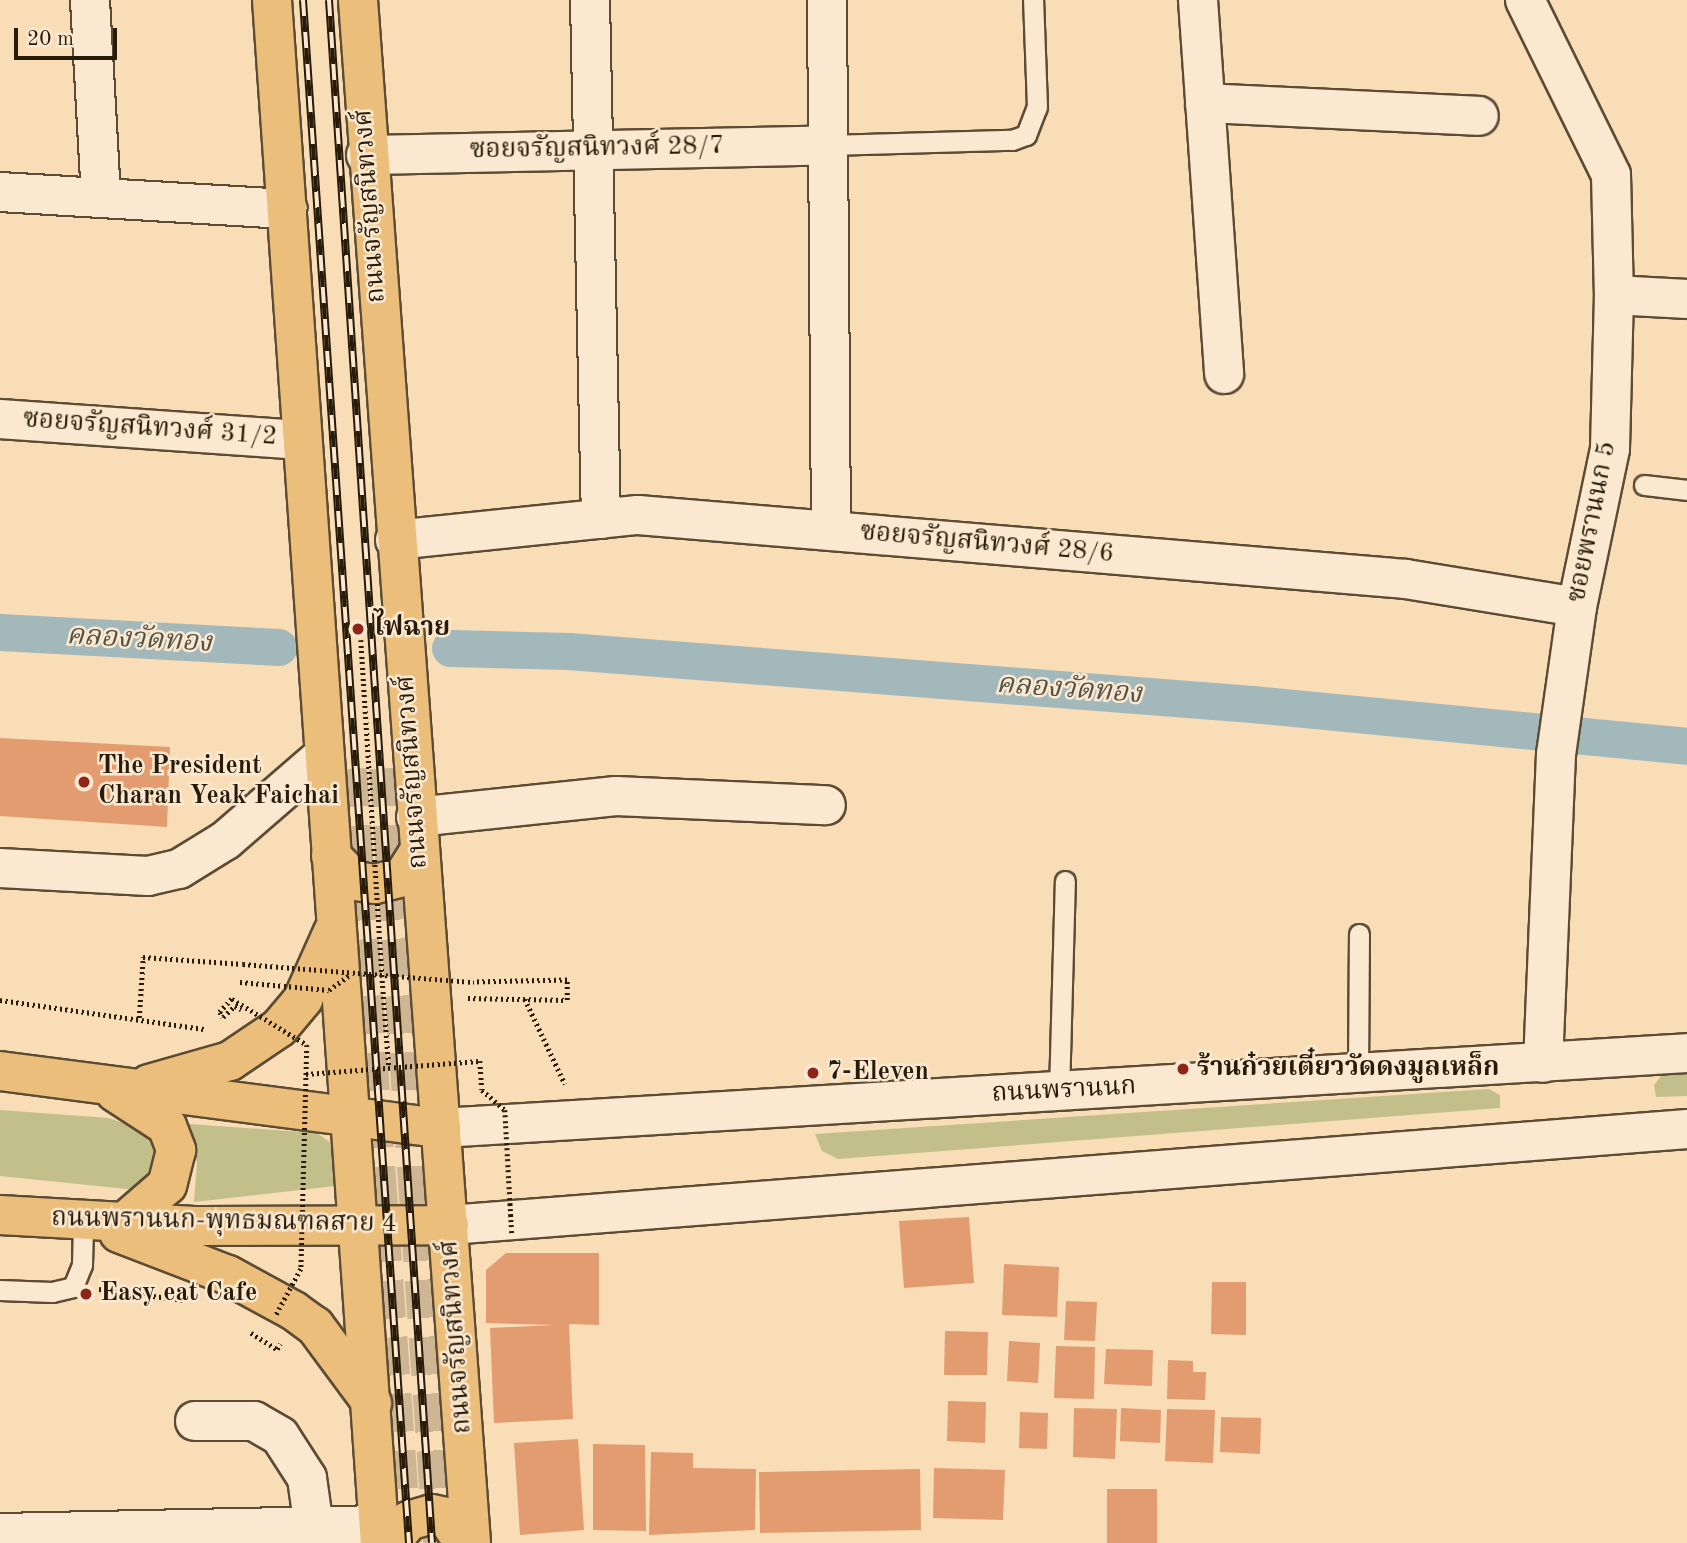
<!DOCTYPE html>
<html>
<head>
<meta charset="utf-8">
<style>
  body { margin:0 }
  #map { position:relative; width:1687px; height:1543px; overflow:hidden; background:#f8ddb7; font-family:"Old Standard TT","Noto Serif Thai",serif }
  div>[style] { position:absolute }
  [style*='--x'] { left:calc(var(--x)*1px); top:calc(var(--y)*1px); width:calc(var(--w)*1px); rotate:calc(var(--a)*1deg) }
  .green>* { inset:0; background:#c3bf8a }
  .canal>* { height:37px; margin:-18.5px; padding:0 18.5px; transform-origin:18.5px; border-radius:18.5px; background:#a3b8bb }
  .building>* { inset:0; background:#e39c70 }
  .primary-tunnel>* { height:38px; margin-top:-19px; transform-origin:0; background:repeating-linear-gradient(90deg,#ceb694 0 38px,transparent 0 57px) }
  .path>* { height:4.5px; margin-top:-2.25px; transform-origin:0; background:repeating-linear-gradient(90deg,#281b09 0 2px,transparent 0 5.5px) }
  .roads { filter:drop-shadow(2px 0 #5c4c34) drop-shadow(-2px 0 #5c4c34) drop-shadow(0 2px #5c4c34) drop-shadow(0 -2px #5c4c34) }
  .lane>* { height:19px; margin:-9.5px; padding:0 9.5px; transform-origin:9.5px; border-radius:9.5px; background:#fae9d0 }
  .street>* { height:38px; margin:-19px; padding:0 19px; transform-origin:19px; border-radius:19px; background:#fae9d0 }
  .secondary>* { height:38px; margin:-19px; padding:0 19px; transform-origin:19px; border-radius:19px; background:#fae9d0 }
  .primary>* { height:38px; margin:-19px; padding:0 19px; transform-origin:19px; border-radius:19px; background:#ecbe7c }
  .rail>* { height:8px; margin-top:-4px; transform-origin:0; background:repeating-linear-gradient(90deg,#fae9d0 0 16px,#281b09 0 32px); box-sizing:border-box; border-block:2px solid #281b09 }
  .path-bridge>* { height:4.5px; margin-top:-2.25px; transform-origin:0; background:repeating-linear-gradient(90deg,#281b09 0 2px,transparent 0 5.5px) }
  .dots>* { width:19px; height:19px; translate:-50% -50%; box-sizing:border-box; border:4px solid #fae9d0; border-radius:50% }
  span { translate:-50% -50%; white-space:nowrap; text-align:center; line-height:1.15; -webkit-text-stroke:5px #fae9d0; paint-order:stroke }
  .street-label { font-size:26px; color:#281b09 }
  .poi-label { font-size:26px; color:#281b09; font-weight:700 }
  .left { translate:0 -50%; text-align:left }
  .water-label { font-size:28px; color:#535247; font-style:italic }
  .scale { position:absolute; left:14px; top:28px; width:103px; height:32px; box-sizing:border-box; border:4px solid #281b09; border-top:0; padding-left:9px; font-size:21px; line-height:24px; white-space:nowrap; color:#281b09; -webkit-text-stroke:5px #fae9d0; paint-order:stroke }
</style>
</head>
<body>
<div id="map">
  <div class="green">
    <i style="clip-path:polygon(1687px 1073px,1687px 1096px,1656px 1097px,1654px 1085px,1662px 1075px)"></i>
    <i style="clip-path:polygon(1489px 1089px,1500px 1095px,1500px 1108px,838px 1159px,822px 1151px,815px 1134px)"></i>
    <i style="clip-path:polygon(0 1110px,109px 1118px,136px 1128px,156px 1147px,154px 1166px,136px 1190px,0 1176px)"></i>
    <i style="clip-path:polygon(189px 1124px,317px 1133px,335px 1146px,342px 1164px,335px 1186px,194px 1202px,197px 1163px)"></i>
  </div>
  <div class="canal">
    <i style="--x:0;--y:632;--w:279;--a:3.1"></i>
    <i style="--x:450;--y:648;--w:118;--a:1.5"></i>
    <i style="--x:568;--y:651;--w:686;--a:4.43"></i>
    <i style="--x:1252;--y:704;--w:437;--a:5.5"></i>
  </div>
  <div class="building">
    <i style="clip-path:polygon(0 738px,170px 747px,167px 827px,0 816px)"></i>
    <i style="clip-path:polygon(969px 1217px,974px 1283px,904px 1288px,899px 1221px)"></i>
    <i style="clip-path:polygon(506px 1253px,599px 1253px,599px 1325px,569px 1324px,573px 1419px,494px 1423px,490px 1328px,555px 1325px,486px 1323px,486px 1270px)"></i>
    <i style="clip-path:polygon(1004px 1264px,1059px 1267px,1057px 1317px,1002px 1315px)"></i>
    <i style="clip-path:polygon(1212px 1282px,1246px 1282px,1246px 1335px,1211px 1334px)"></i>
    <i style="clip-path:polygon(1066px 1301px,1097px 1302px,1095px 1341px,1064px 1340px)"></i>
    <i style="clip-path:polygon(945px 1331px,988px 1332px,987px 1375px,944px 1375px)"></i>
    <i style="clip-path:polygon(1009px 1341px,1040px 1343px,1038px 1383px,1007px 1381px)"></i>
    <i style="clip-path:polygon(1056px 1346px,1095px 1347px,1094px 1399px,1054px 1398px)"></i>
    <i style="clip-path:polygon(1106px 1349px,1153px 1350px,1152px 1386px,1104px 1384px)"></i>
    <i style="clip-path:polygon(1168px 1360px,1193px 1361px,1193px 1372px,1206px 1372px,1205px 1400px,1167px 1399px)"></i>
    <i style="clip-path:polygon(948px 1401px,986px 1402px,985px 1443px,947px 1441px)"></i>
    <i style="clip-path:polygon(1074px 1408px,1117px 1409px,1115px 1459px,1073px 1457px)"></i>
    <i style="clip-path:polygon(1121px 1408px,1161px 1410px,1160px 1443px,1120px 1441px)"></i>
    <i style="clip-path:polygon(1167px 1409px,1215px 1410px,1213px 1463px,1165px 1461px)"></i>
    <i style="clip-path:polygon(1020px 1412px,1048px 1413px,1047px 1449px,1019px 1448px)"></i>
    <i style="clip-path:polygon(1221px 1417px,1261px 1418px,1260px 1454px,1220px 1452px)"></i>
    <i style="clip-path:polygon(578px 1439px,584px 1530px,520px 1535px,514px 1443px)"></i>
    <i style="clip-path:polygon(593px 1444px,645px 1445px,646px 1531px,593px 1530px)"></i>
    <i style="clip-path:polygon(651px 1452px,693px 1453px,693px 1468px,756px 1469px,755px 1530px,649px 1535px)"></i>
    <i style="clip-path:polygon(934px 1468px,1005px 1470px,1003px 1520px,933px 1518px)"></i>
    <i style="clip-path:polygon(920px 1469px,921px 1530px,760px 1533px,759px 1472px)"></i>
    <i style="clip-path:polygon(1107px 1489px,1157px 1489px,1157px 1543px,1107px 1543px)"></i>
  </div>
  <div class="primary-tunnel">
    <i style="--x:388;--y:768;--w:777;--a:86.01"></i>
    <i style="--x:348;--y:769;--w:776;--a:85.94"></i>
  </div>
  <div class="path">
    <i style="--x:382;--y:975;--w:93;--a:85.7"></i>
    <i style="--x:468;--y:998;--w:99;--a:1.2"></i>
    <i style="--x:567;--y:1000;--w:20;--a:-90"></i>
    <i style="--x:567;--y:980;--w:94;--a:178.8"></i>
    <i style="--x:232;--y:999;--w:18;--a:133"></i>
    <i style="--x:220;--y:1012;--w:6;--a:59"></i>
    <i style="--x:223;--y:1017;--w:16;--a:-43"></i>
    <i style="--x:235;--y:1006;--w:7;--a:27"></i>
    <i style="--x:525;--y:999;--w:94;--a:64.8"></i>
    <i style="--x:0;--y:1000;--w:206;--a:8.1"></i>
    <i style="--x:139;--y:1018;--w:61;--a:-86.2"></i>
    <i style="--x:143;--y:957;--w:100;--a:4"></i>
    <i style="--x:99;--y:1289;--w:86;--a:7.4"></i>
    <i style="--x:251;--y:1333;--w:31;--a:32"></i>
    <i style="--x:277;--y:1349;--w:6;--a:-59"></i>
  </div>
  <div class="roads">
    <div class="lane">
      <i style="--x:828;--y:145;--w:184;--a:-1.6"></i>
      <i style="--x:1012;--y:140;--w:15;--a:-20"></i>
      <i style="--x:1026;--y:135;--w:30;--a:-69"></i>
      <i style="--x:1037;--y:107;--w:107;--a:-92.1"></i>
      <i style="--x:1644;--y:485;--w:43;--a:6.6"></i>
      <i style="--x:1358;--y:1074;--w:140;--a:-89.6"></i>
      <i style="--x:1059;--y:1092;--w:211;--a:-88.4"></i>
      <i style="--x:0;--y:1290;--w:52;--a:2.2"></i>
      <i style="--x:52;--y:1292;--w:22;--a:-13"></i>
      <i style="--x:73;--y:1287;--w:24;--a:-68"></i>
      <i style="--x:82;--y:1265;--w:42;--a:-88.6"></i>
    </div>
    <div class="street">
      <i style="--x:90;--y:0;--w:198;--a:86.8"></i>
      <i style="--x:590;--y:0;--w:519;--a:88.79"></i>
      <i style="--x:827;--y:0;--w:531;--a:89.57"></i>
      <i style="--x:1198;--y:0;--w:375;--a:86"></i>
      <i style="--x:1525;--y:0;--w:195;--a:63.8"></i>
      <i style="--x:1611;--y:175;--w:120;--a:88.6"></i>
      <i style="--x:1614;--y:295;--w:154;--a:91.5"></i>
      <i style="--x:1610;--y:449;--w:161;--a:101.8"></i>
      <i style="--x:1577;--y:607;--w:148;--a:98.1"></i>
      <i style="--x:1556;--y:754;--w:309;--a:92.4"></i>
      <i style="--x:1205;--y:103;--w:274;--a:2.7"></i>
      <i style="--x:366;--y:155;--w:462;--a:-1.2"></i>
      <i style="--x:0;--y:192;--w:288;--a:3.4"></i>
      <i style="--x:1614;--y:295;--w:73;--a:3.1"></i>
      <i style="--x:0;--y:419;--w:302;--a:4"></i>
      <i style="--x:395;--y:540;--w:244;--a:-5.9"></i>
      <i style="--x:638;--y:515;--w:771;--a:4.76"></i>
      <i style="--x:1406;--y:579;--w:173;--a:9.3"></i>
      <i style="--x:416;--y:817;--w:201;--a:-6"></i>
      <i style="--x:616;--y:796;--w:210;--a:2.5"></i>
      <i style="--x:0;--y:868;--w:148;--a:3.1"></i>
      <i style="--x:148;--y:876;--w:32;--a:-13"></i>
      <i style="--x:179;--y:869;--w:55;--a:-31.7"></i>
      <i style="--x:226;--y:840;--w:130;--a:-40.9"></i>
      <i style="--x:195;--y:1421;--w:59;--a:0"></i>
      <i style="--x:254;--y:1421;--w:30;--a:30"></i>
      <i style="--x:280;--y:1436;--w:50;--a:57.3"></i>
      <i style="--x:307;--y:1478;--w:50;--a:82"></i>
      <i style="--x:0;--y:1533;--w:379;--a:-1.2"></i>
    </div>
    <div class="secondary">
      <i style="--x:441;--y:1128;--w:1248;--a:-3.44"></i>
      <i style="--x:449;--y:1225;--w:1242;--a:-4.43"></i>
    </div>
    <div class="primary">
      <i style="--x:272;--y:0;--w:1547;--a:86"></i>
      <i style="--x:358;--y:0;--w:1547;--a:85.81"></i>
      <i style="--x:331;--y:856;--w:35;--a:45"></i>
      <i style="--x:356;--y:881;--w:19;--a:9"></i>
      <i style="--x:375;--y:884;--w:29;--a:-14"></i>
      <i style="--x:403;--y:877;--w:31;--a:-58"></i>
      <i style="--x:0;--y:1071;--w:445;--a:7.4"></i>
      <i style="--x:149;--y:1084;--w:84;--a:-15.9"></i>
      <i style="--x:230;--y:1061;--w:59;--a:-34"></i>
      <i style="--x:279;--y:1028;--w:38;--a:-50"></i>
      <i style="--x:303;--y:999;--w:73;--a:-65.9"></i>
      <i style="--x:115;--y:1092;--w:62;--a:33.2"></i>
      <i style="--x:167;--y:1126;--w:26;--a:69"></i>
      <i style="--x:176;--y:1150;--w:36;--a:104"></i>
      <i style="--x:167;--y:1185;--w:60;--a:139.1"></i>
      <i style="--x:0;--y:1215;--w:199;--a:3.2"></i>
      <i style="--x:199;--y:1226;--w:250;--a:-0.2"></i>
      <i style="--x:119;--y:1233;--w:117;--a:21.1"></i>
      <i style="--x:228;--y:1275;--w:75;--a:28.6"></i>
      <i style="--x:294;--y:1311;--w:26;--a:36"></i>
      <i style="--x:315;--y:1326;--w:96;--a:53.5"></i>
      <i style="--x:391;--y:1543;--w:28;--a:-52"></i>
      <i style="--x:408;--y:1521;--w:25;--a:-16"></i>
      <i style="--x:432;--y:1514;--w:14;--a:12"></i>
      <i style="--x:446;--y:1517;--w:32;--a:55"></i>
    </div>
  </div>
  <div class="rail">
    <i style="--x:303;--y:0;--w:1547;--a:86.07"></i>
    <i style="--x:329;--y:0;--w:1546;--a:86.18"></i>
  </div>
  <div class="path-bridge">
    <i style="--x:361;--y:640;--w:336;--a:86.4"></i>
    <i style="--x:243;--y:964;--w:231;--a:4.5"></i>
    <i style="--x:240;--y:982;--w:89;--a:5.1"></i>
    <i style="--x:329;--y:990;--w:27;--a:-36"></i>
    <i style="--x:232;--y:999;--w:88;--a:31.5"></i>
    <i style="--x:307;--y:1045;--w:224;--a:91.5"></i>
    <i style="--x:301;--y:1269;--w:52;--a:118.5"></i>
    <i style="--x:306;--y:1074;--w:174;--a:-4.3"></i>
    <i style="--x:480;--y:1061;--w:29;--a:86"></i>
    <i style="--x:482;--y:1090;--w:30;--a:41"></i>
    <i style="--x:505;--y:1110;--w:125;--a:86.8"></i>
  </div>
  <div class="dots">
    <i style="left:358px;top:629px;background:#8f2418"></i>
    <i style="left:84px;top:782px;background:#8f2418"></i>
    <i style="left:1183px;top:1069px;background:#8f2418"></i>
    <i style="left:813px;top:1073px;background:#8f2418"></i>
    <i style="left:86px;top:1294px;background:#8f2418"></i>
  </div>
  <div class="street-label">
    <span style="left:597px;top:149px;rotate:-1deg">ซอยจรัญสนิทวงศ์ 28/7</span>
    <span style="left:371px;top:206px;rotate:-94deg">ถนนจรัญสนิทวงศ์</span>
    <span style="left:150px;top:429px;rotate:4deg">ซอยจรัญสนิทวงศ์ 31/2</span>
    <span style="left:1593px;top:522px;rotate:-79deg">ซอยพรานนก 5</span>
    <span style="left:987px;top:544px;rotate:5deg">ซอยจรัญสนิทวงศ์ 28/6</span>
    <span style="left:413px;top:772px;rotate:-94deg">ถนนจรัญสนิทวงศ์</span>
    <span style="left:1064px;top:1091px;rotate:-3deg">ถนนพรานนก</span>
    <span style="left:224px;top:1222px;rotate:1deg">ถนนพรานนก-พุทธมณฑลสาย 4</span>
    <span style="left:457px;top:1337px;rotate:-94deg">ถนนจรัญสนิทวงศ์</span>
  </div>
  <div class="poi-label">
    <span class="left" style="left:374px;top:629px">ไฟฉาย</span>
    <span class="left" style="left:98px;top:782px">The President<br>Charan Yeak Faichai</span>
    <span class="left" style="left:1197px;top:1069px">ร้านก๋วยเตี๋ยววัดดงมูลเหล็ก</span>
    <span class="left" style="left:827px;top:1073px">7-Eleven</span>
    <span class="left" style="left:100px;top:1294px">Easy eat Cafe</span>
  </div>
  <div class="water-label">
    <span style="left:139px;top:640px;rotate:3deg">คลองวัดทอง</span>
    <span style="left:1069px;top:690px;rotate:4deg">คลองวัดทอง</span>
  </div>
  <div class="scale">20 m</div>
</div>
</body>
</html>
